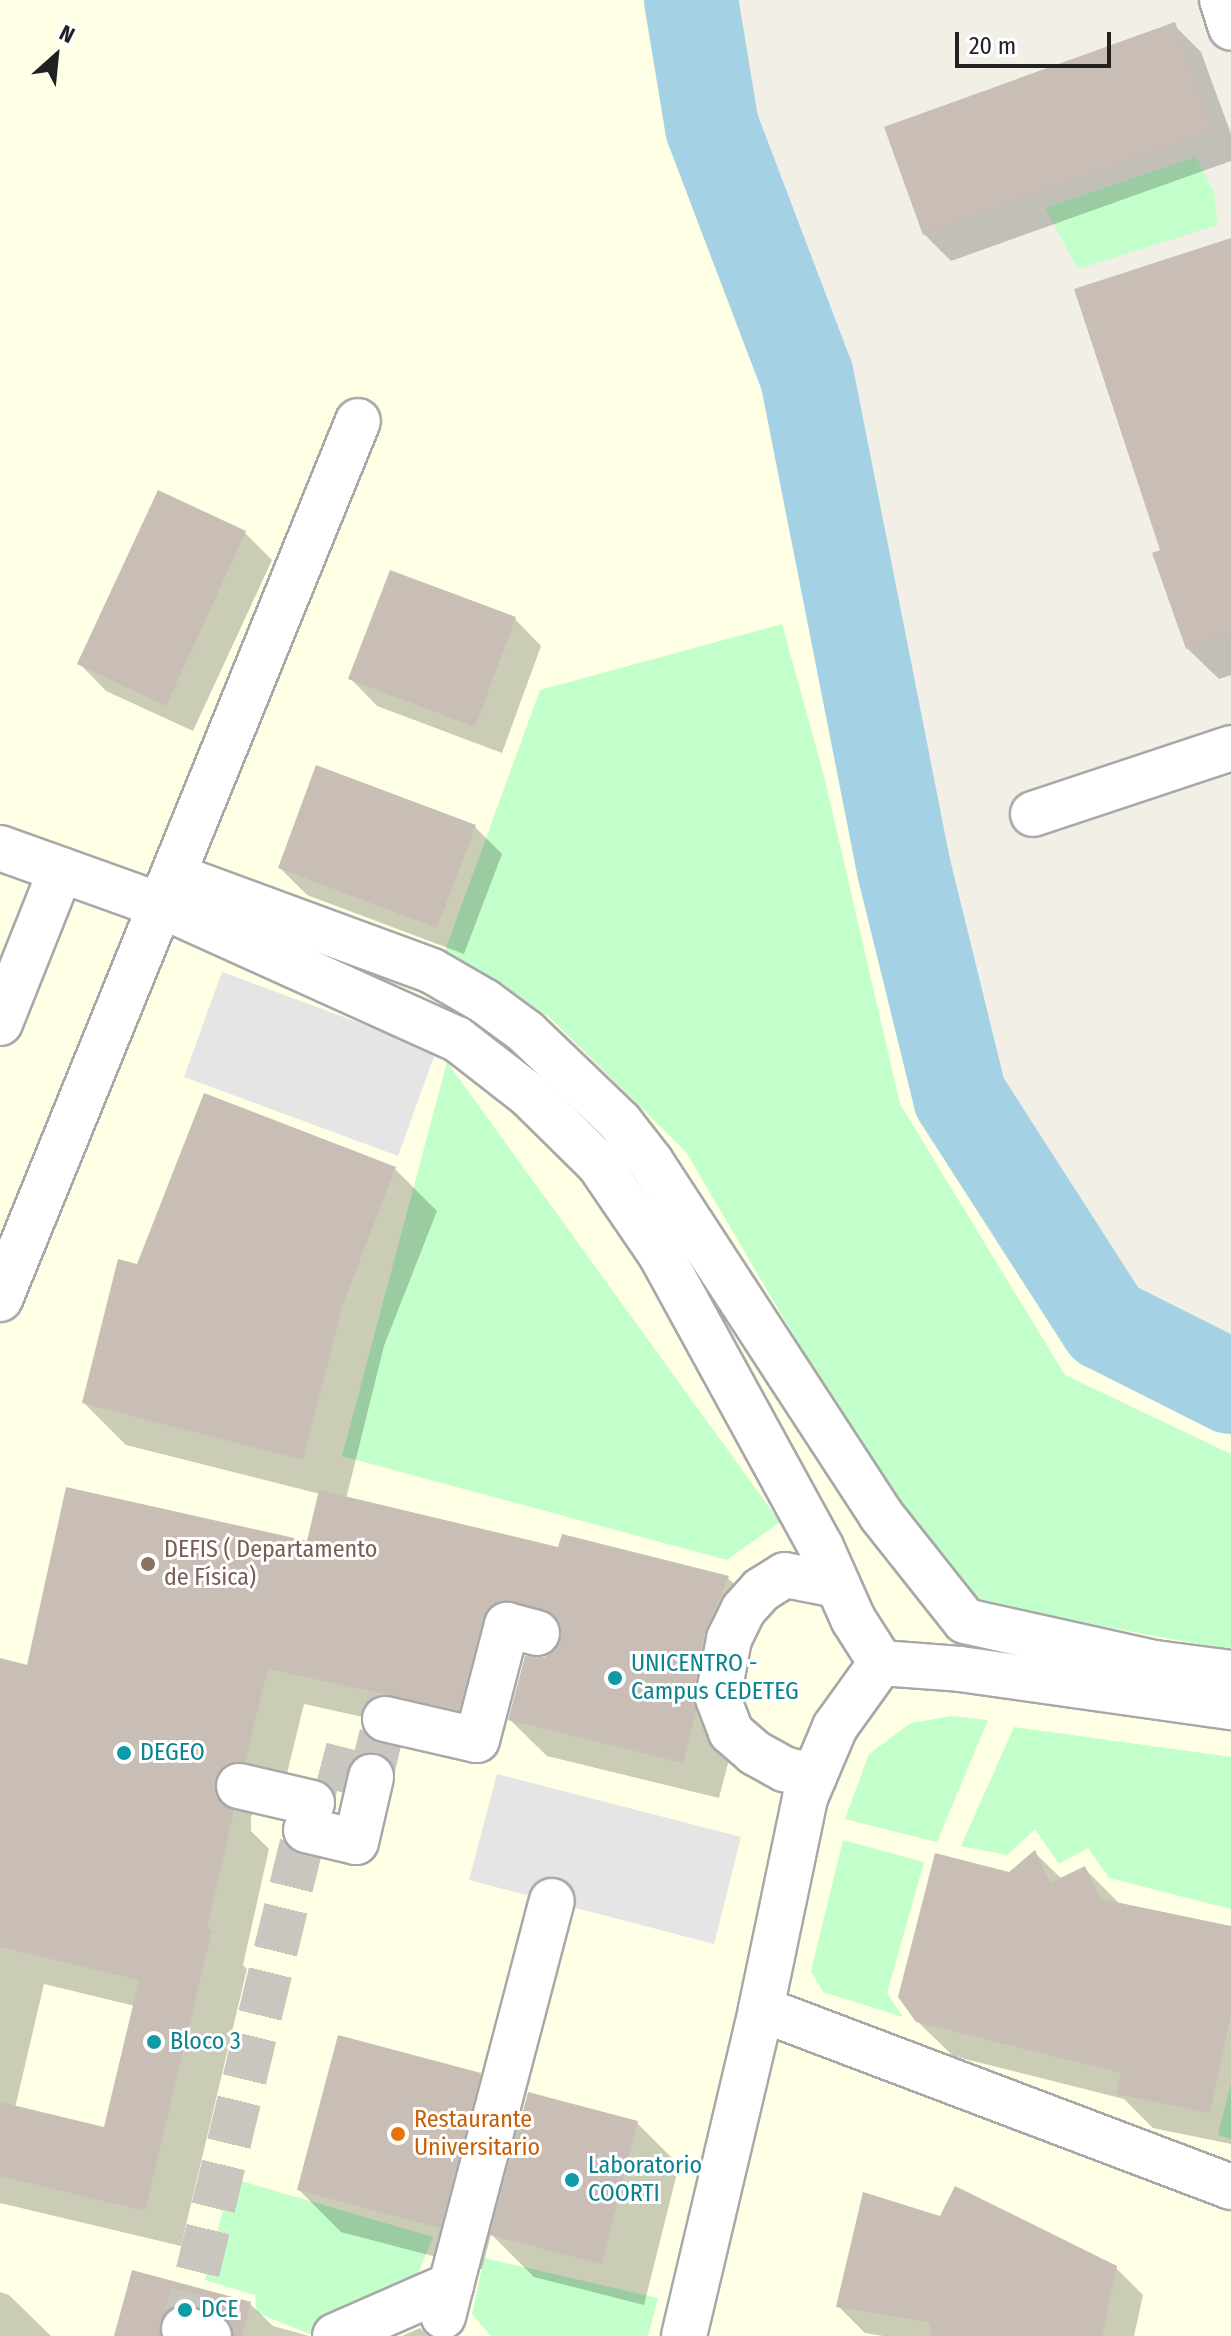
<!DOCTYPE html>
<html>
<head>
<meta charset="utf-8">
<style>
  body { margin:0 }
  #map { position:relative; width:1231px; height:2336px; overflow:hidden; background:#f2efe7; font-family:"Fira Sans Condensed",sans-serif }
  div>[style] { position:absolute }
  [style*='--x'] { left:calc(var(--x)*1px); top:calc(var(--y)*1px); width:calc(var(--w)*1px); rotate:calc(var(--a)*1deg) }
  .education>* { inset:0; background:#feffe4 }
  .park>* { inset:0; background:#c2ffca }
  .parking>* { inset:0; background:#e5e5e5 }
  .shadow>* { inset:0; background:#0003 }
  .river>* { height:94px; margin:-47px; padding:0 47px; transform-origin:47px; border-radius:47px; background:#a4d2e4 }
  .building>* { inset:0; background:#c8beb6 }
  .minor-tunnel>* { height:44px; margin-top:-22px; transform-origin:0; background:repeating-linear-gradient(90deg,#c8c6bf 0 44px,transparent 0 66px) }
  .roads { filter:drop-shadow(2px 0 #a8a8a8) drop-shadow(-2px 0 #a8a8a8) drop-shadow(0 2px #a8a8a8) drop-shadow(0 -2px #a8a8a8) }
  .minor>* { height:44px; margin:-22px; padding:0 22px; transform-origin:22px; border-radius:22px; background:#fff }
  .dots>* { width:22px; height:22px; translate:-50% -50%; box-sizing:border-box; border:4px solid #fff; border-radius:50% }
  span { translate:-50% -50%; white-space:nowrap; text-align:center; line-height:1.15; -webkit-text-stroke:6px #fff; paint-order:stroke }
  .education-label { font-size:24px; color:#785e54 }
  .left { translate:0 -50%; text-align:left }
  .culture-label { font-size:24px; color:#0d838f }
  .food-label { font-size:24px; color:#c56008 }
  .north { position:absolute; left:16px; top:16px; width:80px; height:80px; -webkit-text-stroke:6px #fff; paint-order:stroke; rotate:27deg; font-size:22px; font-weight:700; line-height:32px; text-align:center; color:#212121 }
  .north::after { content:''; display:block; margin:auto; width:28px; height:36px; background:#212121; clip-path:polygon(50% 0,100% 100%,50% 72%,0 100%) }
  .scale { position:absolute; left:955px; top:32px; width:156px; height:36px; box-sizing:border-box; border:4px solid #212121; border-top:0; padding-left:10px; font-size:24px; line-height:28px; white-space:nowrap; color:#212121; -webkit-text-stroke:6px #fff; paint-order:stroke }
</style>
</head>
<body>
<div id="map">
  <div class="education">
    <i style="clip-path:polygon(0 0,659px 0,676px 133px,737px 258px,831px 595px,952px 1100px,1098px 1330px,1231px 1398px,1231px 2336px,0 2336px)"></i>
  </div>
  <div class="park">
    <i style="clip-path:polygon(1196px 157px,1214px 192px,1218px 225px,1078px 269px,1045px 208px)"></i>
    <i style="clip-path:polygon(782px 624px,824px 776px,900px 1104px,1065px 1375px,1231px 1454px,1231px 1650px,969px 1602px,897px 1511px,686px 1152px,549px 1017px,443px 956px,540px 690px)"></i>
    <i style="clip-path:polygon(447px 1062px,780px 1522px,727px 1560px,342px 1456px)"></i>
    <i style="clip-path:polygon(952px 1716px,988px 1720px,937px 1842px,845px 1819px,869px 1754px,911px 1723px)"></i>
    <i style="clip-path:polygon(1014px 1727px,1231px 1757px,1231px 1909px,1109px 1878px,1088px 1848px,1059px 1864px,1035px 1829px,1007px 1855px,961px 1846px)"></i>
    <i style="clip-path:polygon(843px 1840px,924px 1862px,887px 1993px,903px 2017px,823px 1992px,811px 1971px)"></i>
    <i style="clip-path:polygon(1231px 2083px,1231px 2139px,1218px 2135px)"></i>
    <i style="clip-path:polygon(231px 2178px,433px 2237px,412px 2289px,315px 2336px,257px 2313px,255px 2295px,205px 2280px)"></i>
    <i style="clip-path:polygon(484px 2258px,658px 2298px,648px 2336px,491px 2336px,472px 2314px)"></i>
  </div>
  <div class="parking">
    <i style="clip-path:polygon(222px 972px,436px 1051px,398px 1156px,184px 1077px)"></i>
    <i style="clip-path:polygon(497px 1774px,741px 1837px,714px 1944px,469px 1880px)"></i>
  </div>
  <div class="shadow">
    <i style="clip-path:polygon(1174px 25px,1201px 52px,1231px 134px,1231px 161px,951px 261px,924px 234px)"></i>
    <i style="clip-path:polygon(1231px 250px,1231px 675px,1219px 679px,1187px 648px,1163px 551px)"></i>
    <i style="clip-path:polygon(159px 493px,245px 533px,272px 560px,193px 731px,106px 691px,80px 664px)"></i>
    <i style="clip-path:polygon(515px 619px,541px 646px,502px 753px,377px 706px,351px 679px)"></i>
    <i style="clip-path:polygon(475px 827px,502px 854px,464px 954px,307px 895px,280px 868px)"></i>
    <i style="clip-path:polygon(evenodd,395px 1169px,437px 1211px,384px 1346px,346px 1499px,560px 1550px,728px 1578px,764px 1614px,740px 1672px,732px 1748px,719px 1798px,547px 1756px,510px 1720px,543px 1659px,556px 1653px,563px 1641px,539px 1636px,519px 1656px,495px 1746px,304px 1704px,281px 1798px,258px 1805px,251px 1817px,251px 1831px,269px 1849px,243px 1965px,247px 1969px,181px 2246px,0 2203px,0 1660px,28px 1667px,308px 1543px,320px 1494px,126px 1445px,84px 1403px,138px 1266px,395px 1169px,44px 1984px,135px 2006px,106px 2130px,15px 2108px,44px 1984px)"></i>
    <i style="clip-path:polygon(1035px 1853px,1062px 1879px,1085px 1869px,1119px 1903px,1231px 1930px,1231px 2144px,1153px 2128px,1124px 2099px,953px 2056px,917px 2021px,1010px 1874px)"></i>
    <i style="clip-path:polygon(480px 2075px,523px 2118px,637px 2123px,679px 2165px,644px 2305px,534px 2277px,491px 2234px,482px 2269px,341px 2232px,299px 2190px)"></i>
    <i style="clip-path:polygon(1116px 2268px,1143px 2295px,1134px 2336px,883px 2336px,865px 2333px,838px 2306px)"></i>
    <i style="clip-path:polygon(133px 2273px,250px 2304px,273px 2326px,309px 2336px,116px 2336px)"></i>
    <i style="clip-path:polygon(0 2292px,9px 2295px,51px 2336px,0 2336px)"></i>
    <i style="clip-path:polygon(420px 2328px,428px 2336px,402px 2336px)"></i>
  </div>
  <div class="river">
    <i style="--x:691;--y:0;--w:129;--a:80.6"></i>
    <i style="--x:712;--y:127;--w:267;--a:69.2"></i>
    <i style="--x:807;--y:377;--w:501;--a:78.85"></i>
    <i style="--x:904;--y:869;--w:235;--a:76.2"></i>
    <i style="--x:960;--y:1097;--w:270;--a:57.3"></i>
    <i style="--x:1106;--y:1324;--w:140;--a:26.7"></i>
  </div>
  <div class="building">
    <i style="clip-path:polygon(1175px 22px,1214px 131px,923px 235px,884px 127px)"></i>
    <i style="clip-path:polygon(1231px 238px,1231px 633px,1186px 649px,1152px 553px,1160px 550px,1074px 289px)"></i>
    <i style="clip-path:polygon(158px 490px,246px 531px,166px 706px,77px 664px)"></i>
    <i style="clip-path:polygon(390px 570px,516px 617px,475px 727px,348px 679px)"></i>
    <i style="clip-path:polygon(316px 765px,476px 825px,437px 928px,278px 868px)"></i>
    <i style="clip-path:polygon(204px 1093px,396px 1167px,343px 1304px,303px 1460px,82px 1403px,118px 1259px,137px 1264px)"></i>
    <i style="clip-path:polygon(66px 1487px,307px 1541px,319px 1490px,558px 1547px,562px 1534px,729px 1576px,704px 1634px,693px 1693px,696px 1710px,683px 1763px,508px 1720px,525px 1656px,544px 1657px,555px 1650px,561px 1639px,561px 1626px,554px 1615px,513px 1601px,500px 1601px,490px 1607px,483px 1618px,459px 1710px,268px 1669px,245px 1762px,231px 1762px,221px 1768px,215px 1780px,215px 1794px,223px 1805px,234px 1810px,207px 1929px,212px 1930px,145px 2211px,0 2176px,0 2102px,104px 2127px,139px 1980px,0 1947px,0 1658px,27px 1665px)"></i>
    <i style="clip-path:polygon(1035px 1850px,1050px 1883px,1085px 1866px,1101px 1899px,1231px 1926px,1231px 2014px,1210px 2113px,1116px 2094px,1121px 2073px,916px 2022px,898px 1997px,935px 1853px,1009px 1872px)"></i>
    <i style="clip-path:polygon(338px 2035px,481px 2073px,440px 2228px,297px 2190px)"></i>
    <i style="clip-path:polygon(528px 2092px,638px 2121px,602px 2264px,490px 2235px)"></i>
    <i style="clip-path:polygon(955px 2186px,1117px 2266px,1102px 2336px,932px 2336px,929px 2322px,836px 2307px,863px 2192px,940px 2216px)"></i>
    <i style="clip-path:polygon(132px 2270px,251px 2302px,242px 2336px,233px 2336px,227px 2319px,216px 2312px,179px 2305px,167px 2311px,160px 2322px,160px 2336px,114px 2336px)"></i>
  </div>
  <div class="minor-tunnel">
    <i style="--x:182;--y:2336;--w:589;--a:-76.34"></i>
    <i style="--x:321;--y:1764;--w:52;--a:14.6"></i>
    <i style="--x:371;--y:1777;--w:82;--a:-76.6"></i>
  </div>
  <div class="roads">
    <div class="minor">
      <i style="--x:1222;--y:0;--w:29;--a:72"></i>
      <i style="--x:1033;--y:814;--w:209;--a:-18.4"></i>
      <i style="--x:0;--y:848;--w:172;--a:19.7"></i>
      <i style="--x:162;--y:906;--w:324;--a:24.3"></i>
      <i style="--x:457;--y:1039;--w:91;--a:37.9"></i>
      <i style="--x:529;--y:1095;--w:98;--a:44.6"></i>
      <i style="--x:599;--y:1164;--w:110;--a:55.7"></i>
      <i style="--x:661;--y:1255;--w:333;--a:61.3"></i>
      <i style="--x:821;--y:1547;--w:79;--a:66"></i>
      <i style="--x:853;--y:1619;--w:52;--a:57.5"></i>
      <i style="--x:174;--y:876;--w:275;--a:20.2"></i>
      <i style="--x:432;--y:971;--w:60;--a:30"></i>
      <i style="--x:484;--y:1001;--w:52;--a:36.4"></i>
      <i style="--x:526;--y:1032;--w:130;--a:43.8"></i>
      <i style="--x:620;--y:1122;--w:51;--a:52.2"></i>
      <i style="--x:651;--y:1162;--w:421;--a:56.9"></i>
      <i style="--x:881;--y:1515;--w:135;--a:51.6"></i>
      <i style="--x:965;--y:1621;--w:195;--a:12.5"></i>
      <i style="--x:1155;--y:1663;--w:77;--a:7.5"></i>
      <i style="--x:0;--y:1023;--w:165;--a:-68.3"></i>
      <i style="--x:0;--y:1299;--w:948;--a:-67.82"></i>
      <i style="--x:881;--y:1663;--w:79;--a:4.3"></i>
      <i style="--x:960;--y:1669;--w:274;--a:8"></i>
      <i style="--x:385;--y:1719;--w:94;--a:12.9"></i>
      <i style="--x:477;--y:1740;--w:119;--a:-75.4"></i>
      <i style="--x:507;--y:1625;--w:31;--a:15"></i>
      <i style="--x:814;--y:1777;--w:31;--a:-165"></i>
      <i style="--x:784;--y:1769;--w:33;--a:-151"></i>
      <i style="--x:755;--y:1753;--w:32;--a:-139"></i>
      <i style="--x:731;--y:1732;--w:36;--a:-111"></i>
      <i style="--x:718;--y:1698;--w:60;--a:-79.4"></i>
      <i style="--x:729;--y:1639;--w:32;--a:-64"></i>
      <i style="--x:743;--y:1610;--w:27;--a:-48"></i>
      <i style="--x:761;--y:1590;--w:28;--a:-32"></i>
      <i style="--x:785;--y:1575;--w:52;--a:11.1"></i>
      <i style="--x:239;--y:1786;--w:75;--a:13.1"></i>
      <i style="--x:306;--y:1830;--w:51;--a:13.5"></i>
      <i style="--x:356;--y:1842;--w:67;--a:-77"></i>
      <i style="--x:761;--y:2009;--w:503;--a:20.74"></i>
      <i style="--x:451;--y:2285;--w:397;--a:-75.3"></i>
      <i style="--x:184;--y:2329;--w:26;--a:16"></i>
      <i style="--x:335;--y:2336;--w:127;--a:-23.7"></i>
      <i style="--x:451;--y:2285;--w:32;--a:104"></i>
      <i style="--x:684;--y:2336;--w:336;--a:-76.7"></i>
      <i style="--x:761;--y:2009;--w:216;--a:-78.2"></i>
      <i style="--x:805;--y:1798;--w:77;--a:-67.1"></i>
      <i style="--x:835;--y:1727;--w:79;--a:-54.3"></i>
    </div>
  </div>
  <div class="dots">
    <i style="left:148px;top:1564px;background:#8d6e63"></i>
    <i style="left:615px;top:1678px;background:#0f9aa8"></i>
    <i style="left:124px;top:1753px;background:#0f9aa8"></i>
    <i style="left:154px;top:2042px;background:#0f9aa8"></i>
    <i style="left:398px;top:2134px;background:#e8710a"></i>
    <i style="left:572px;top:2180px;background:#0f9aa8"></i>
    <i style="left:185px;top:2310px;background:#0f9aa8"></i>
  </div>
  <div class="education-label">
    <span class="left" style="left:164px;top:1564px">DEFIS ( Departamento<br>de Física)</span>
  </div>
  <div class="culture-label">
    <span class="left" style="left:631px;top:1678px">UNICENTRO -<br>Campus CEDETEG</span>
    <span class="left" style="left:140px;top:1753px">DEGEO</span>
    <span class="left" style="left:170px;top:2042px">Bloco 3</span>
    <span class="left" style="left:588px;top:2180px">Laboratorio<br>COORTI</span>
    <span class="left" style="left:201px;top:2310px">DCE</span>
  </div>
  <div class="food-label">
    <span class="left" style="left:414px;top:2134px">Restaurante<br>Universitario</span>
  </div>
  <div class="north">N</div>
  <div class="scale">20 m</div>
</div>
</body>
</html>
